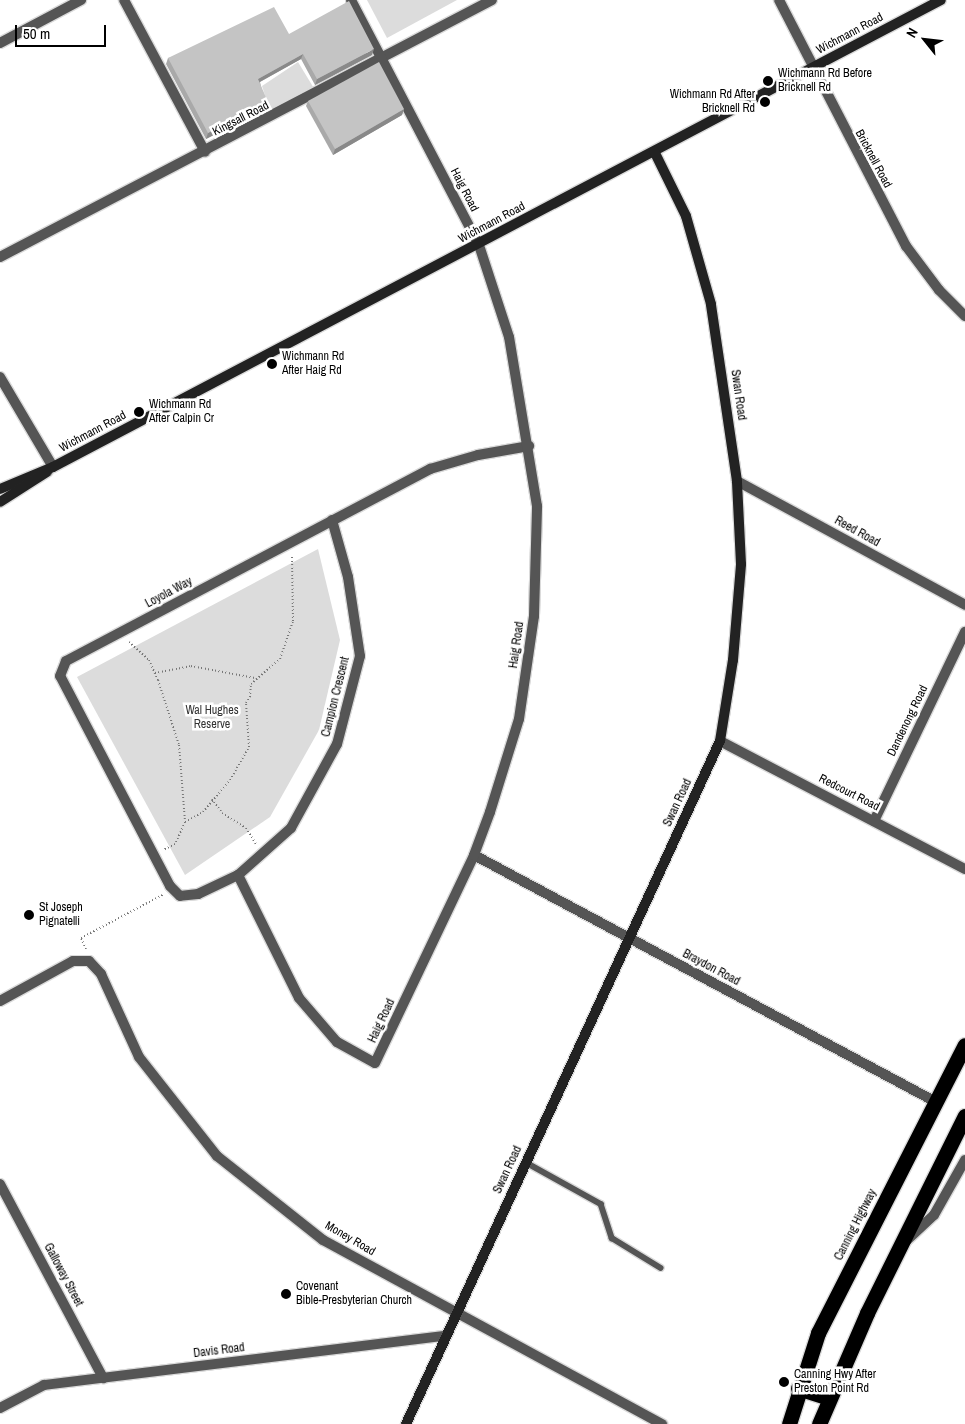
<!DOCTYPE html>
<html>
<head>
<meta charset="utf-8">
<style>
  body { margin:0 }
  #map { position:relative; width:965px; height:1424px; overflow:hidden; background:#fff; font-family:"Archivo Narrow",sans-serif }
  div>[style] { position:absolute }
  [style*='--x'] { left:calc(var(--x)*1px); top:calc(var(--y)*1px); width:calc(var(--w)*1px); rotate:calc(var(--a)*1deg) }
  .green>* { inset:0; background:#dcdcdc }
  .path>* { height:2px; margin-top:-1px; transform-origin:0; background:repeating-linear-gradient(90deg,#777 0 1px,transparent 0 3.5px) }
  .roads { filter:drop-shadow(1px 0 #dbdbdb) drop-shadow(-1px 0 #dbdbdb) drop-shadow(0 1px #dbdbdb) drop-shadow(0 -1px #dbdbdb) }
  .lane>* { height:5.5px; margin:-2.75px; padding:0 2.75px; transform-origin:2.75px; border-radius:2.75px; background:#555 }
  .street>* { height:10px; margin:-5px; padding:0 5px; transform-origin:5px; border-radius:5px; background:#555 }
  .secondary>* { height:10px; margin:-5px; padding:0 5px; transform-origin:5px; border-radius:5px; background:#222 }
  .highway>* { height:15px; margin:-7.5px; padding:0 7.5px; transform-origin:7.5px; border-radius:7.5px; background:#000 }
  .wall>* { inset:0; background:#a9a9a9 }
  .shaded-wall>* { inset:0; background:#898989 }
  .building>* { inset:0; background:#c4c4c4 }
  .dots>* { width:14px; height:14px; translate:-50% -50%; box-sizing:border-box; border:2px solid #fff; border-radius:50% }
  span { translate:-50% -50%; white-space:nowrap; text-align:center; line-height:1.15; -webkit-text-stroke:5px #fff; paint-order:stroke }
  .street-label { font-size:12px; color:#000 }
  .poi-label { font-size:12px; color:#000 }
  .left { translate:0 -50%; text-align:left }
  .right { translate:-100% -50%; text-align:right }
  .park-label { font-size:12px; color:#333 }
  .north { position:absolute; left:900px; top:15px; width:50px; height:50px; -webkit-text-stroke:4px #fff; paint-order:stroke; rotate:299deg; font-size:14px; font-weight:700; line-height:20px; text-align:center; color:#000 }
  .north::after { content:''; display:block; margin:auto; width:18px; height:22px; background:#000; clip-path:polygon(50% 0,100% 100%,50% 72%,0 100%) }
  .scale { position:absolute; left:15px; top:25px; width:91px; height:22px; box-sizing:border-box; border:2px solid #000; border-top:0; padding-left:6px; font-size:15px; line-height:18px; white-space:nowrap; color:#000; -webkit-text-stroke:4px #fff; paint-order:stroke }
</style>
</head>
<body>
<div id="map">
  <div class="green">
    <i style="clip-path:polygon(367px 0,457px 0,387px 38px)"></i>
    <i style="clip-path:polygon(298px 62px,315px 90px,271px 114px,262px 86px)"></i>
    <i style="clip-path:polygon(318px 549px,340px 640px,319px 730px,270px 817px,185px 875px,77px 677px)"></i>
  </div>
  <div class="path">
    <i style="--x:129;--y:642;--w:27;--a:42"></i>
    <i style="--x:149;--y:660;--w:22;--a:66"></i>
    <i style="--x:158;--y:680;--w:68;--a:72.1"></i>
    <i style="--x:179;--y:745;--w:77;--a:85.5"></i>
    <i style="--x:185;--y:822;--w:24;--a:114"></i>
    <i style="--x:175;--y:844;--w:13;--a:153"></i>
    <i style="--x:155;--y:673;--w:37;--a:-11"></i>
    <i style="--x:191;--y:666;--w:65;--a:10.6"></i>
    <i style="--x:212;--y:799;--w:17;--a:54"></i>
    <i style="--x:222;--y:813;--w:28;--a:32"></i>
    <i style="--x:246;--y:828;--w:19;--a:58"></i>
    <i style="--x:185;--y:822;--w:21;--a:-29"></i>
    <i style="--x:203;--y:812;--w:42;--a:-49.8"></i>
    <i style="--x:230;--y:780;--w:38;--a:-60"></i>
    <i style="--x:249;--y:747;--w:44;--a:-93.9"></i>
    <i style="--x:246;--y:703;--w:7;--a:-56"></i>
    <i style="--x:250;--y:697;--w:13;--a:-86"></i>
    <i style="--x:251;--y:684;--w:38;--a:-41"></i>
    <i style="--x:280;--y:659;--w:40;--a:-71.1"></i>
    <i style="--x:293;--y:621;--w:66;--a:-90.9"></i>
    <i style="--x:86;--y:949;--w:12;--a:-114"></i>
    <i style="--x:81;--y:938;--w:94;--a:-27.9"></i>
  </div>
  <div class="roads">
    <div class="lane">
      <i style="--x:525;--y:1162;--w:87;--a:28.9"></i>
      <i style="--x:601;--y:1204;--w:36;--a:72"></i>
      <i style="--x:612;--y:1238;--w:57;--a:31.5"></i>
    </div>
    <div class="street">
      <i style="--x:124;--y:0;--w:172;--a:61.9"></i>
      <i style="--x:779;--y:0;--w:277;--a:62.7"></i>
      <i style="--x:906;--y:246;--w:55;--a:53.1"></i>
      <i style="--x:939;--y:290;--w:37;--a:45"></i>
      <i style="--x:0;--y:43;--w:92;--a:-28"></i>
      <i style="--x:0;--y:257;--w:555;--a:-27.58"></i>
      <i style="--x:0;--y:377;--w:104;--a:59.5"></i>
      <i style="--x:737;--y:481;--w:260;--a:28.5"></i>
      <i style="--x:332;--y:520;--w:59;--a:74.3"></i>
      <i style="--x:348;--y:577;--w:80;--a:81.4"></i>
      <i style="--x:360;--y:656;--w:91;--a:104.6"></i>
      <i style="--x:337;--y:744;--w:96;--a:118.7"></i>
      <i style="--x:291;--y:828;--w:71;--a:138.4"></i>
      <i style="--x:238;--y:875;--w:44;--a:154.6"></i>
      <i style="--x:198;--y:894;--w:18;--a:174"></i>
      <i style="--x:180;--y:896;--w:14;--a:-135"></i>
      <i style="--x:170;--y:886;--w:237;--a:-117.6"></i>
      <i style="--x:60;--y:676;--w:16;--a:-68"></i>
      <i style="--x:66;--y:661;--w:412;--a:-27.8"></i>
      <i style="--x:430;--y:469;--w:50;--a:-16.3"></i>
      <i style="--x:478;--y:455;--w:52;--a:-10"></i>
      <i style="--x:720;--y:741;--w:276;--a:27.6"></i>
      <i style="--x:874;--y:821;--w:210;--a:-64.3"></i>
      <i style="--x:474;--y:855;--w:524;--a:28.13"></i>
      <i style="--x:238;--y:875;--w:137;--a:63.6"></i>
      <i style="--x:299;--y:998;--w:58;--a:49.2"></i>
      <i style="--x:337;--y:1042;--w:43;--a:28.9"></i>
      <i style="--x:375;--y:1063;--w:230;--a:-64.5"></i>
      <i style="--x:474;--y:855;--w:46;--a:-69.6"></i>
      <i style="--x:490;--y:812;--w:97;--a:-72.7"></i>
      <i style="--x:519;--y:719;--w:104;--a:-81.7"></i>
      <i style="--x:534;--y:616;--w:110;--a:-88.4"></i>
      <i style="--x:537;--y:506;--w:171;--a:-99.4"></i>
      <i style="--x:509;--y:337;--w:97;--a:-108.1"></i>
      <i style="--x:479;--y:245;--w:276;--a:-117.6"></i>
      <i style="--x:0;--y:1001;--w:83;--a:-28.7"></i>
      <i style="--x:73;--y:961;--w:16;--a:0"></i>
      <i style="--x:89;--y:961;--w:18;--a:47"></i>
      <i style="--x:101;--y:974;--w:91;--a:65.4"></i>
      <i style="--x:139;--y:1057;--w:126;--a:51.8"></i>
      <i style="--x:217;--y:1156;--w:135;--a:38.4"></i>
      <i style="--x:323;--y:1240;--w:386;--a:28.5"></i>
      <i style="--x:0;--y:1184;--w:220;--a:62"></i>
      <i style="--x:906;--y:1241;--w:38;--a:-43"></i>
      <i style="--x:934;--y:1215;--w:63;--a:-60.6"></i>
      <i style="--x:0;--y:1408;--w:50;--a:-27.6"></i>
      <i style="--x:44;--y:1385;--w:404;--a:-7"></i>
    </div>
    <div class="secondary">
      <i style="--x:0;--y:489;--w:57;--a:-22.5"></i>
      <i style="--x:53;--y:467;--w:1003;--a:-27.74"></i>
      <i style="--x:0;--y:502;--w:56;--a:-32.6"></i>
      <i style="--x:406;--y:1424;--w:752;--a:-65.31"></i>
      <i style="--x:720;--y:741;--w:82;--a:-80.9"></i>
      <i style="--x:733;--y:660;--w:96;--a:-85.2"></i>
      <i style="--x:741;--y:564;--w:83;--a:-92.8"></i>
      <i style="--x:737;--y:481;--w:179;--a:-98.4"></i>
      <i style="--x:711;--y:304;--w:91;--a:-105.9"></i>
      <i style="--x:686;--y:216;--w:72;--a:-116.2"></i>
    </div>
    <div class="highway">
      <i style="--x:798;--y:1388;--w:33;--a:18"></i>
      <i style="--x:789;--y:1424;--w:96;--a:-72.3"></i>
      <i style="--x:818;--y:1333;--w:323;--a:-63"></i>
      <i style="--x:819;--y:1424;--w:121;--a:-66.6"></i>
      <i style="--x:867;--y:1313;--w:220;--a:-63.6"></i>
    </div>
  </div>
  <div class="wall">
    <i style="clip-path:polygon(289px 34px,372px 55px,315px 85px,301px 59px,260px 82px,266px 108px,206px 139px,166px 64px,168px 58px)"></i>
    <i style="clip-path:polygon(308px 101px,404px 109px,402px 115px,333px 155px,306px 106px)"></i>
  </div>
  <div class="shaded-wall">
    <i style="clip-path:polygon(374px 49px,372px 55px,315px 85px,317px 79px)"></i>
    <i style="clip-path:polygon(303px 54px,301px 59px,256px 84px,258px 79px)"></i>
    <i style="clip-path:polygon(268px 102px,266px 108px,206px 139px,208px 133px)"></i>
    <i style="clip-path:polygon(404px 109px,402px 115px,333px 155px,335px 149px)"></i>
  </div>
  <div class="building">
    <i style="clip-path:polygon(349px 1px,374px 49px,317px 79px,303px 54px,258px 79px,268px 102px,208px 133px,168px 58px,274px 7px,289px 34px)"></i>
    <i style="clip-path:polygon(379px 62px,404px 109px,335px 149px,308px 101px)"></i>
  </div>
  <div class="dots">
    <i style="left:768px;top:81px;background:#000"></i>
    <i style="left:765px;top:102px;background:#000"></i>
    <i style="left:272px;top:364px;background:#000"></i>
    <i style="left:139px;top:412px;background:#000"></i>
    <i style="left:29px;top:915px;background:#000"></i>
    <i style="left:286px;top:1294px;background:#000"></i>
    <i style="left:784px;top:1382px;background:#000"></i>
  </div>
  <div class="street-label">
    <span style="left:850px;top:34px;rotate:-28deg">Wichmann Road</span>
    <span style="left:241px;top:119px;rotate:-27deg">Kingsall Road</span>
    <span style="left:873px;top:159px;rotate:62deg">Bricknell Road</span>
    <span style="left:464px;top:190px;rotate:63deg">Haig Road</span>
    <span style="left:492px;top:223px;rotate:-28deg">Wichmann Road</span>
    <span style="left:738px;top:395px;rotate:82deg">Swan Road</span>
    <span style="left:93px;top:432px;rotate:-28deg">Wichmann Road</span>
    <span style="left:857px;top:532px;rotate:29deg">Reed Road</span>
    <span style="left:169px;top:593px;rotate:-28deg">Loyola Way</span>
    <span style="left:517px;top:645px;rotate:-82deg">Haig Road</span>
    <span style="left:336px;top:697px;rotate:-76deg">Campion Crescent</span>
    <span style="left:908px;top:721px;rotate:-64deg">Dandenong Road</span>
    <span style="left:849px;top:793px;rotate:27deg">Redcourt Road</span>
    <span style="left:678px;top:803px;rotate:-65deg">Swan Road</span>
    <span style="left:711px;top:968px;rotate:28deg">Braydon Road</span>
    <span style="left:382px;top:1021px;rotate:-65deg">Haig Road</span>
    <span style="left:508px;top:1170px;rotate:-65deg">Swan Road</span>
    <span style="left:856px;top:1225px;rotate:-63deg">Canning Highway</span>
    <span style="left:350px;top:1239px;rotate:30deg">Money Road</span>
    <span style="left:63px;top:1275px;rotate:62deg">Galloway Street</span>
    <span style="left:219px;top:1351px;rotate:-7deg">Davis Road</span>
  </div>
  <div class="poi-label">
    <span class="left" style="left:778px;top:81px">Wichmann Rd Before<br>Bricknell Rd</span>
    <span class="right" style="left:755px;top:102px">Wichmann Rd After<br>Bricknell Rd</span>
    <span class="left" style="left:282px;top:364px">Wichmann Rd<br>After Haig Rd</span>
    <span class="left" style="left:149px;top:412px">Wichmann Rd<br>After Calpin Cr</span>
    <span class="left" style="left:39px;top:915px">St Joseph<br>Pignatelli</span>
    <span class="left" style="left:296px;top:1294px">Covenant<br>Bible-Presbyterian Church</span>
    <span class="left" style="left:794px;top:1382px">Canning Hwy After<br>Preston Point Rd</span>
  </div>
  <div class="park-label">
    <span style="left:212px;top:718px">Wal Hughes<br>Reserve</span>
  </div>
  <div class="north">N</div>
  <div class="scale">50 m</div>
</div>
</body>
</html>
